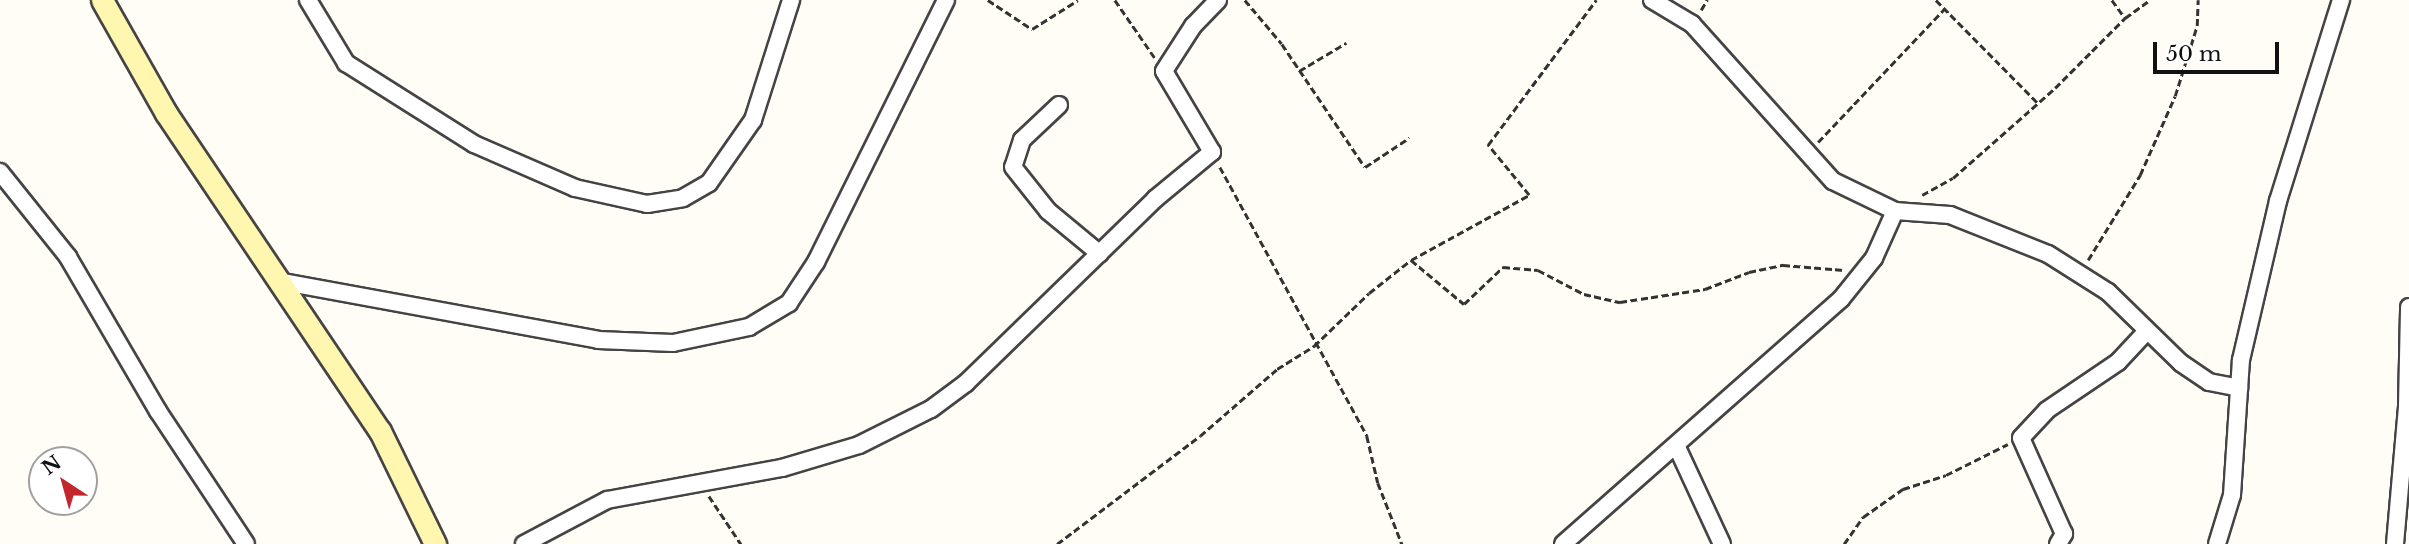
<!DOCTYPE html>
<html>
<head>
<meta charset="utf-8">
<style>
  body { margin:0 }
  #map { position:relative; width:2409px; height:544px; overflow:hidden; background:#fffdf5; font-family:"Libre Baskerville",serif }
  div>[style] { position:absolute }
  [style*='--x'] { left:calc(var(--x)*1px); top:calc(var(--y)*1px); width:calc(var(--w)*1px); rotate:calc(var(--a)*1deg) }
  .path>* { height:2.5px; margin-top:-1.25px; transform-origin:0; background:repeating-linear-gradient(90deg,#333 0 7px,transparent 0 10.5px) }
  .roads { filter:drop-shadow(2px 0 #444) drop-shadow(-2px 0 #444) drop-shadow(0 2px #444) drop-shadow(0 -2px #444) }
  .street>* { height:16px; margin:-8px; padding:0 8px; transform-origin:8px; border-radius:8px; background:#fff }
  .secondary>* { height:21px; margin:-10.5px; padding:0 10.5px; transform-origin:10.5px; border-radius:10.5px; background:#fff6b0 }
  span { translate:-50% -50%; white-space:nowrap; text-align:center; line-height:1.15; -webkit-text-stroke:7px #fff; paint-order:stroke }
  .north { position:absolute; left:28px; top:446px; width:70px; height:70px; box-sizing:border-box; background:#fff; border:2px solid #a0a0a0; border-radius:50%; rotate:324deg; font-size:19px; font-weight:700; line-height:28px; text-align:center; color:#111 }
  .north::after { content:''; display:block; margin:auto; width:24px; height:32px; background:#c4262e; clip-path:polygon(50% 0,100% 100%,50% 72%,0 100%) }
  .scale { position:absolute; left:2153px; top:42px; width:126px; height:32px; box-sizing:border-box; border:4px solid #111; border-top:0; padding-left:9px; font-size:21px; line-height:24px; white-space:nowrap; color:#111; -webkit-text-stroke:5px #fff; paint-order:stroke }
</style>
</head>
<body>
<div id="map">
  <div class="path">
    <i style="--x:988;--y:0;--w:53;--a:33.4"></i>
    <i style="--x:1032;--y:29;--w:54;--a:-32.2"></i>
    <i style="--x:1115;--y:0;--w:70;--a:55.4"></i>
    <i style="--x:1245;--y:0;--w:57;--a:49.9"></i>
    <i style="--x:1282;--y:44;--w:148;--a:56"></i>
    <i style="--x:1365;--y:167;--w:53;--a:-33.4"></i>
    <i style="--x:1936;--y:0;--w:146;--a:45.3"></i>
    <i style="--x:2112;--y:0;--w:22;--a:54"></i>
    <i style="--x:1701;--y:10;--w:12;--a:-59"></i>
    <i style="--x:1299;--y:71;--w:55;--a:-30.8"></i>
    <i style="--x:1818;--y:142;--w:183;--a:-46.5"></i>
    <i style="--x:1220;--y:167;--w:307;--a:61.3"></i>
    <i style="--x:1367;--y:436;--w:48;--a:76.8"></i>
    <i style="--x:1378;--y:483;--w:66;--a:68.5"></i>
    <i style="--x:1922;--y:195;--w:35;--a:-29"></i>
    <i style="--x:1953;--y:178;--w:136;--a:-41.4"></i>
    <i style="--x:2055;--y:88;--w:99;--a:-45"></i>
    <i style="--x:2125;--y:18;--w:31;--a:-36"></i>
    <i style="--x:1411;--y:260;--w:69;--a:39.7"></i>
    <i style="--x:1464;--y:304;--w:54;--a:-43.5"></i>
    <i style="--x:1503;--y:267;--w:35;--a:5"></i>
    <i style="--x:1538;--y:270;--w:52;--a:27.6"></i>
    <i style="--x:1584;--y:294;--w:37;--a:13"></i>
    <i style="--x:1620;--y:302;--w:86;--a:-8.7"></i>
    <i style="--x:1705;--y:289;--w:47;--a:-21.1"></i>
    <i style="--x:1749;--y:272;--w:35;--a:-12"></i>
    <i style="--x:1783;--y:265;--w:61;--a:4.7"></i>
    <i style="--x:2088;--y:260;--w:100;--a:-58.5"></i>
    <i style="--x:2140;--y:175;--w:86;--a:-66.1"></i>
    <i style="--x:2175;--y:96;--w:73;--a:-72.6"></i>
    <i style="--x:2197;--y:26;--w:26;--a:-88"></i>
    <i style="--x:709;--y:496;--w:58;--a:56.3"></i>
    <i style="--x:1057;--y:544;--w:179;--a:-37.1"></i>
    <i style="--x:1200;--y:436;--w:102;--a:-41"></i>
    <i style="--x:1277;--y:369;--w:44;--a:-31.9"></i>
    <i style="--x:1314;--y:346;--w:76;--a:-43.9"></i>
    <i style="--x:1369;--y:293;--w:53;--a:-38.2"></i>
    <i style="--x:1411;--y:260;--w:135;--a:-28.8"></i>
    <i style="--x:1529;--y:195;--w:65;--a:-129.4"></i>
    <i style="--x:1488;--y:145;--w:181;--a:-53.3"></i>
    <i style="--x:1844;--y:544;--w:33;--a:-55"></i>
    <i style="--x:1863;--y:517;--w:49;--a:-35"></i>
    <i style="--x:1903;--y:489;--w:45;--a:-18"></i>
    <i style="--x:1946;--y:475;--w:69;--a:-26.6"></i>
  </div>
  <div class="roads">
    <div class="street">
      <i style="--x:308;--y:0;--w:74;--a:58.9"></i>
      <i style="--x:346;--y:63;--w:151;--a:32.3"></i>
      <i style="--x:474;--y:144;--w:110;--a:23.5"></i>
      <i style="--x:575;--y:188;--w:74;--a:12.5"></i>
      <i style="--x:647;--y:204;--w:36;--a:-9"></i>
      <i style="--x:683;--y:198;--w:30;--a:-30"></i>
      <i style="--x:709;--y:183;--w:77;--a:-55.1"></i>
      <i style="--x:753;--y:120;--w:126;--a:-72.4"></i>
      <i style="--x:1652;--y:0;--w:47;--a:31"></i>
      <i style="--x:1692;--y:24;--w:211;--a:48.1"></i>
      <i style="--x:1833;--y:181;--w:69;--a:25.8"></i>
      <i style="--x:1895;--y:211;--w:55;--a:4.2"></i>
      <i style="--x:1950;--y:215;--w:105;--a:21.7"></i>
      <i style="--x:2048;--y:254;--w:71;--a:32.3"></i>
      <i style="--x:2108;--y:292;--w:102;--a:44.2"></i>
      <i style="--x:2181;--y:363;--w:34;--a:34"></i>
      <i style="--x:2209;--y:382;--w:31;--a:11"></i>
      <i style="--x:1059;--y:105;--w:51;--a:136.6"></i>
      <i style="--x:1022;--y:140;--w:28;--a:108"></i>
      <i style="--x:1013;--y:167;--w:56;--a:51.5"></i>
      <i style="--x:1048;--y:211;--w:67;--a:39.6"></i>
      <i style="--x:0;--y:172;--w:109;--a:51.3"></i>
      <i style="--x:68;--y:257;--w:178;--a:59.7"></i>
      <i style="--x:158;--y:411;--w:159;--a:56.5"></i>
      <i style="--x:278;--y:281;--w:325;--a:10.4"></i>
      <i style="--x:598;--y:340;--w:75;--a:2.3"></i>
      <i style="--x:673;--y:343;--w:78;--a:-11.9"></i>
      <i style="--x:749;--y:327;--w:47;--a:-31"></i>
      <i style="--x:789;--y:303;--w:49;--a:-56.6"></i>
      <i style="--x:816;--y:262;--w:292;--a:-63.6"></i>
      <i style="--x:1676;--y:445;--w:109;--a:65.1"></i>
      <i style="--x:524;--y:544;--w:94;--a:-27.9"></i>
      <i style="--x:607;--y:500;--w:178;--a:-10.4"></i>
      <i style="--x:782;--y:468;--w:80;--a:-16.6"></i>
      <i style="--x:859;--y:445;--w:80;--a:-26.6"></i>
      <i style="--x:931;--y:409;--w:44;--a:-36.6"></i>
      <i style="--x:966;--y:383;--w:264;--a:-44.2"></i>
      <i style="--x:1155;--y:199;--w:74;--a:-39.5"></i>
      <i style="--x:1212;--y:152;--w:94;--a:-120.7"></i>
      <i style="--x:1164;--y:71;--w:54;--a:-57.2"></i>
      <i style="--x:1193;--y:26;--w:36;--a:-46"></i>
      <i style="--x:1563;--y:544;--w:371;--a:-41.4"></i>
      <i style="--x:1841;--y:299;--w:53;--a:-51.2"></i>
      <i style="--x:1874;--y:258;--w:51;--a:-65.9"></i>
      <i style="--x:2058;--y:544;--w:12;--a:-59"></i>
      <i style="--x:2064;--y:534;--w:105;--a:-114.1"></i>
      <i style="--x:2021;--y:438;--w:38;--a:-47"></i>
      <i style="--x:2047;--y:410;--w:86;--a:-34.1"></i>
      <i style="--x:2118;--y:362;--w:42;--a:-46.9"></i>
      <i style="--x:2217;--y:544;--w:51;--a:-73"></i>
      <i style="--x:2232;--y:495;--w:135;--a:-86.2"></i>
      <i style="--x:2241;--y:360;--w:163;--a:-76.9"></i>
      <i style="--x:2278;--y:201;--w:211;--a:-72.6"></i>
      <i style="--x:2395;--y:544;--w:139;--a:-85"></i>
      <i style="--x:2407;--y:406;--w:99;--a:-88.8"></i>
    </div>
    <div class="secondary">
      <i style="--x:102;--y:0;--w:130;--a:60.5"></i>
      <i style="--x:166;--y:113;--w:383;--a:56.1"></i>
      <i style="--x:380;--y:431;--w:126;--a:64"></i>
    </div>
  </div>
  <div class="north">N</div>
  <div class="scale">50 m</div>
</div>
</body>
</html>
